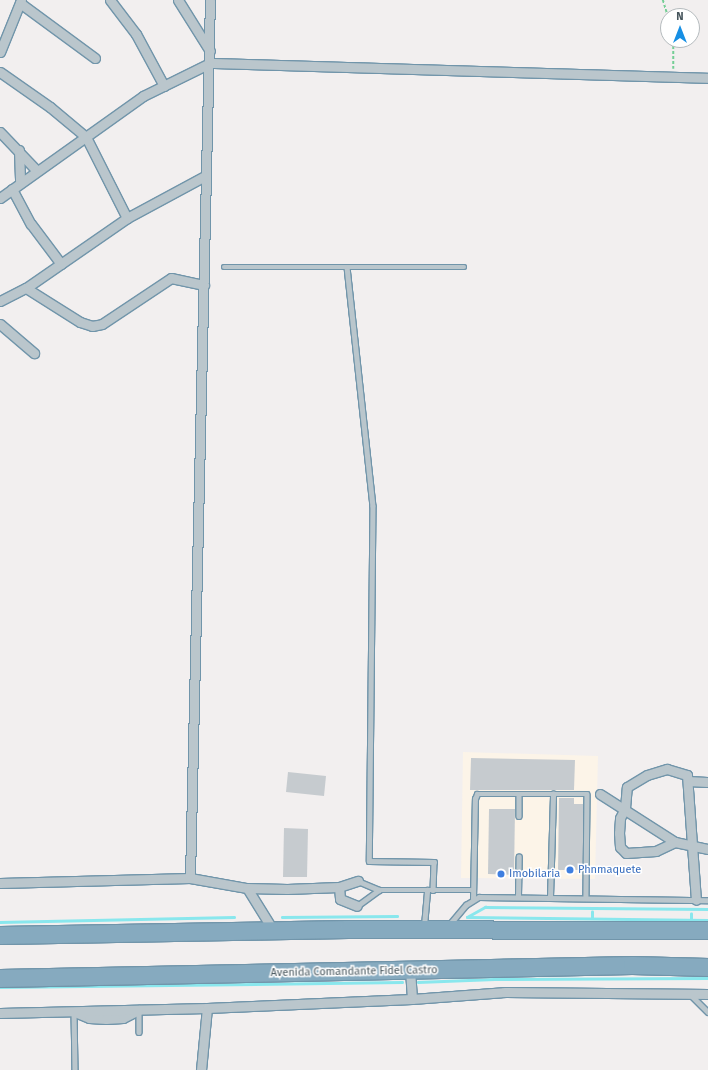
<!DOCTYPE html>
<html>
<head>
<meta charset="utf-8">
<style>
  body { margin:0 }
  #map { position:relative; width:708px; height:1070px; overflow:hidden; background:#f2efef; font-family:"Fira Sans",sans-serif }
  div>[style] { position:absolute }
  [style*='--x'] { left:calc(var(--x)*1px); top:calc(var(--y)*1px); width:calc(var(--w)*1px); rotate:calc(var(--a)*1deg) }
  .commercial>* { inset:0; background:#fcf4e8 }
  .stream>* { height:2.5px; margin:-1.25px; padding:0 1.25px; transform-origin:1.25px; border-radius:1.25px; background:#89e7ed }
  .building>* { inset:0; background:#c6cbcf }
  .path>* { height:1.5px; margin-top:-0.75px; transform-origin:0; background:repeating-linear-gradient(90deg,#74ce95 0 3px,transparent 0 5px) }
  .roads { filter:drop-shadow(1px 0 #7195aa) drop-shadow(-1px 0 #7195aa) drop-shadow(0 1px #7195aa) drop-shadow(0 -1px #7195aa) }
  .service>* { height:4.5px; margin:-2.25px; padding:0 2.25px; transform-origin:2.25px; border-radius:2.25px; background:#bac6cc }
  .minor>* { height:9px; margin:-4.5px; padding:0 4.5px; transform-origin:4.5px; border-radius:4.5px; background:#bac6cc }
  .motorway>* { height:17px; margin:-8.5px; padding:0 8.5px; transform-origin:8.5px; border-radius:8.5px; background:#86aabf }
  .dots>* { width:11px; height:11px; translate:-50% -50%; box-sizing:border-box; border:2px solid #fff; border-radius:50% }
  span { translate:-50% -50%; white-space:nowrap; text-align:center; line-height:1.15; -webkit-text-stroke:3px #fff; paint-order:stroke }
  .shop-label { font-size:11px; color:#366cbe }
  .left { translate:0 -50%; text-align:left }
  .street-label { font-size:11px; color:#47565d }
  .north { position:absolute; left:660px; top:8px; width:40px; height:40px; box-sizing:border-box; background:#fff; border:1px solid #b5bbbe; border-radius:50%; rotate:0deg; font-size:11px; font-weight:700; line-height:16px; text-align:center; color:#47565d }
  .north::after { content:''; display:block; margin:auto; width:14px; height:18px; background:#178fe4; clip-path:polygon(50% 0,100% 100%,50% 72%,0 100%) }
</style>
</head>
<body>
<div id="map">
  <div class="commercial">
    <i style="clip-path:polygon(463px 752px,598px 756px,595px 879px,461px 878px)"></i>
  </div>
  <div class="stream">
    <i style="--x:282;--y:917;--w:115;--a:-0.5"></i>
    <i style="--x:467;--y:917;--w:21;--a:-29"></i>
    <i style="--x:485;--y:907;--w:223;--a:0.5"></i>
    <i style="--x:467;--y:917;--w:241;--a:0.7"></i>
    <i style="--x:592;--y:918;--w:6;--a:-90"></i>
    <i style="--x:691;--y:920;--w:6;--a:-90"></i>
    <i style="--x:0;--y:922;--w:234;--a:-1.2"></i>
    <i style="--x:418;--y:982;--w:76;--a:-2.3"></i>
    <i style="--x:494;--y:979;--w:214;--a:-0.3"></i>
    <i style="--x:0;--y:987;--w:402;--a:-0.7"></i>
  </div>
  <div class="building">
    <i style="clip-path:polygon(471px 758px,575px 760px,574px 790px,470px 790px)"></i>
    <i style="clip-path:polygon(288px 772px,326px 776px,324px 796px,286px 792px)"></i>
    <i style="clip-path:polygon(559px 798px,574px 798px,574px 804px,583px 804px,583px 870px,558px 870px)"></i>
    <i style="clip-path:polygon(489px 809px,515px 809px,514px 875px,488px 874px)"></i>
    <i style="clip-path:polygon(284px 828px,308px 829px,307px 877px,283px 877px)"></i>
  </div>
  <div class="path">
    <i style="--x:663;--y:0;--w:17;--a:73"></i>
    <i style="--x:673;--y:69;--w:29;--a:-90"></i>
  </div>
  <div class="roads">
    <div class="service">
      <i style="--x:224;--y:267;--w:240;--a:0"></i>
      <i style="--x:347;--y:267;--w:240;--a:83.8"></i>
      <i style="--x:373;--y:506;--w:355;--a:90.6"></i>
      <i style="--x:369;--y:861;--w:65;--a:0.9"></i>
      <i style="--x:434;--y:862;--w:28;--a:92"></i>
      <i style="--x:519;--y:795;--w:21;--a:90"></i>
      <i style="--x:358;--y:881;--w:23;--a:23"></i>
      <i style="--x:379;--y:890;--w:94;--a:0"></i>
      <i style="--x:518;--y:896;--w:39;--a:-89"></i>
      <i style="--x:550;--y:897;--w:103;--a:-88.3"></i>
      <i style="--x:473;--y:899;--w:100;--a:-88.9"></i>
      <i style="--x:475;--y:799;--w:5;--a:-68"></i>
      <i style="--x:477;--y:794;--w:110;--a:0"></i>
      <i style="--x:587;--y:794;--w:104;--a:90.6"></i>
      <i style="--x:357;--y:906;--w:27;--a:-36"></i>
      <i style="--x:449;--y:925;--w:26;--a:-50"></i>
      <i style="--x:466;--y:905;--w:15;--a:-32"></i>
      <i style="--x:479;--y:897;--w:229;--a:0.8"></i>
      <i style="--x:424;--y:926;--w:36;--a:-85"></i>
      <i style="--x:691;--y:995;--w:24;--a:45"></i>
      <i style="--x:139;--y:1009;--w:23;--a:90"></i>
      <i style="--x:74;--y:1012;--w:58;--a:89"></i>
    </div>
    <div class="minor">
      <i style="--x:110;--y:0;--w:43;--a:52.6"></i>
      <i style="--x:136;--y:34;--w:59;--a:61.7"></i>
      <i style="--x:178;--y:0;--w:60;--a:57.9"></i>
      <i style="--x:20;--y:3;--w:93;--a:36.3"></i>
      <i style="--x:0;--y:52;--w:56;--a:-68"></i>
      <i style="--x:0;--y:72;--w:61;--a:35"></i>
      <i style="--x:50;--y:107;--w:47;--a:39.8"></i>
      <i style="--x:86;--y:137;--w:91;--a:63.2"></i>
      <i style="--x:0;--y:132;--w:52;--a:46.5"></i>
      <i style="--x:19;--y:150;--w:33;--a:88"></i>
      <i style="--x:12;--y:189;--w:40;--a:62"></i>
      <i style="--x:31;--y:224;--w:50;--a:53.1"></i>
      <i style="--x:0;--y:198;--w:176;--a:-35.5"></i>
      <i style="--x:143;--y:96;--w:75;--a:-26.2"></i>
      <i style="--x:210;--y:63;--w:498;--a:1.7"></i>
      <i style="--x:26;--y:288;--w:64;--a:32.2"></i>
      <i style="--x:80;--y:322;--w:13;--a:18"></i>
      <i style="--x:92;--y:326;--w:10;--a:-11"></i>
      <i style="--x:102;--y:324;--w:83;--a:-33.7"></i>
      <i style="--x:171;--y:278;--w:34;--a:12"></i>
      <i style="--x:0;--y:301;--w:29;--a:-27"></i>
      <i style="--x:26;--y:288;--w:123;--a:-34.7"></i>
      <i style="--x:127;--y:218;--w:89;--a:-28.3"></i>
      <i style="--x:0;--y:324;--w:45;--a:40.5"></i>
      <i style="--x:688;--y:781;--w:19;--a:3"></i>
      <i style="--x:600;--y:794;--w:89;--a:32.6"></i>
      <i style="--x:675;--y:842;--w:34;--a:12"></i>
      <i style="--x:675;--y:842;--w:21;--a:155"></i>
      <i style="--x:656;--y:851;--w:30;--a:176"></i>
      <i style="--x:626;--y:853;--w:8;--a:-135"></i>
      <i style="--x:620;--y:847;--w:14;--a:-94"></i>
      <i style="--x:619;--y:833;--w:15;--a:-86"></i>
      <i style="--x:620;--y:818;--w:11;--a:-63"></i>
      <i style="--x:625;--y:808;--w:21;--a:-85"></i>
      <i style="--x:627;--y:787;--w:23;--a:-31"></i>
      <i style="--x:647;--y:775;--w:21;--a:-17"></i>
      <i style="--x:667;--y:769;--w:21;--a:17"></i>
      <i style="--x:687;--y:775;--w:125;--a:85.9"></i>
      <i style="--x:190;--y:878;--w:878;--a:-88.7"></i>
      <i style="--x:0;--y:883;--w:190;--a:-1.5"></i>
      <i style="--x:190;--y:878;--w:58;--a:10"></i>
      <i style="--x:247;--y:888;--w:40;--a:1.4"></i>
      <i style="--x:287;--y:889;--w:52;--a:-2.2"></i>
      <i style="--x:339;--y:887;--w:20;--a:-18"></i>
      <i style="--x:339;--y:887;--w:12;--a:85"></i>
      <i style="--x:340;--y:899;--w:18;--a:22"></i>
      <i style="--x:247;--y:888;--w:49;--a:58.2"></i>
      <i style="--x:410;--y:970;--w:29;--a:86"></i>
      <i style="--x:75;--y:1012;--w:15;--a:23"></i>
      <i style="--x:89;--y:1018;--w:17;--a:3"></i>
      <i style="--x:106;--y:1019;--w:17;--a:-3"></i>
      <i style="--x:123;--y:1018;--w:18;--a:-27"></i>
      <i style="--x:0;--y:1013;--w:207;--a:-1.4"></i>
      <i style="--x:207;--y:1008;--w:205;--a:-2.5"></i>
      <i style="--x:412;--y:999;--w:94;--a:-4.3"></i>
      <i style="--x:506;--y:992;--w:202;--a:0.6"></i>
      <i style="--x:201;--y:1070;--w:62;--a:-84.5"></i>
    </div>
    <div class="motorway">
      <i style="--x:0;--y:935;--w:348;--a:-1"></i>
      <i style="--x:348;--y:929;--w:360;--a:0.2"></i>
      <i style="--x:0;--y:978;--w:632;--a:-1.18"></i>
      <i style="--x:632;--y:965;--w:76;--a:1.5"></i>
    </div>
  </div>
  <div class="dots">
    <i style="left:570px;top:870px;background:#3f7fe0"></i>
    <i style="left:501px;top:874px;background:#3f7fe0"></i>
  </div>
  <div class="shop-label">
    <span class="left" style="left:578px;top:870px">Phnmaquete</span>
    <span class="left" style="left:509px;top:874px">Imobilaria</span>
  </div>
  <div class="street-label">
    <span style="left:354px;top:972px;rotate:-1deg">Avenida Comandante Fidel Castro</span>
  </div>
  <div class="north">N</div>
</div>
</body>
</html>
